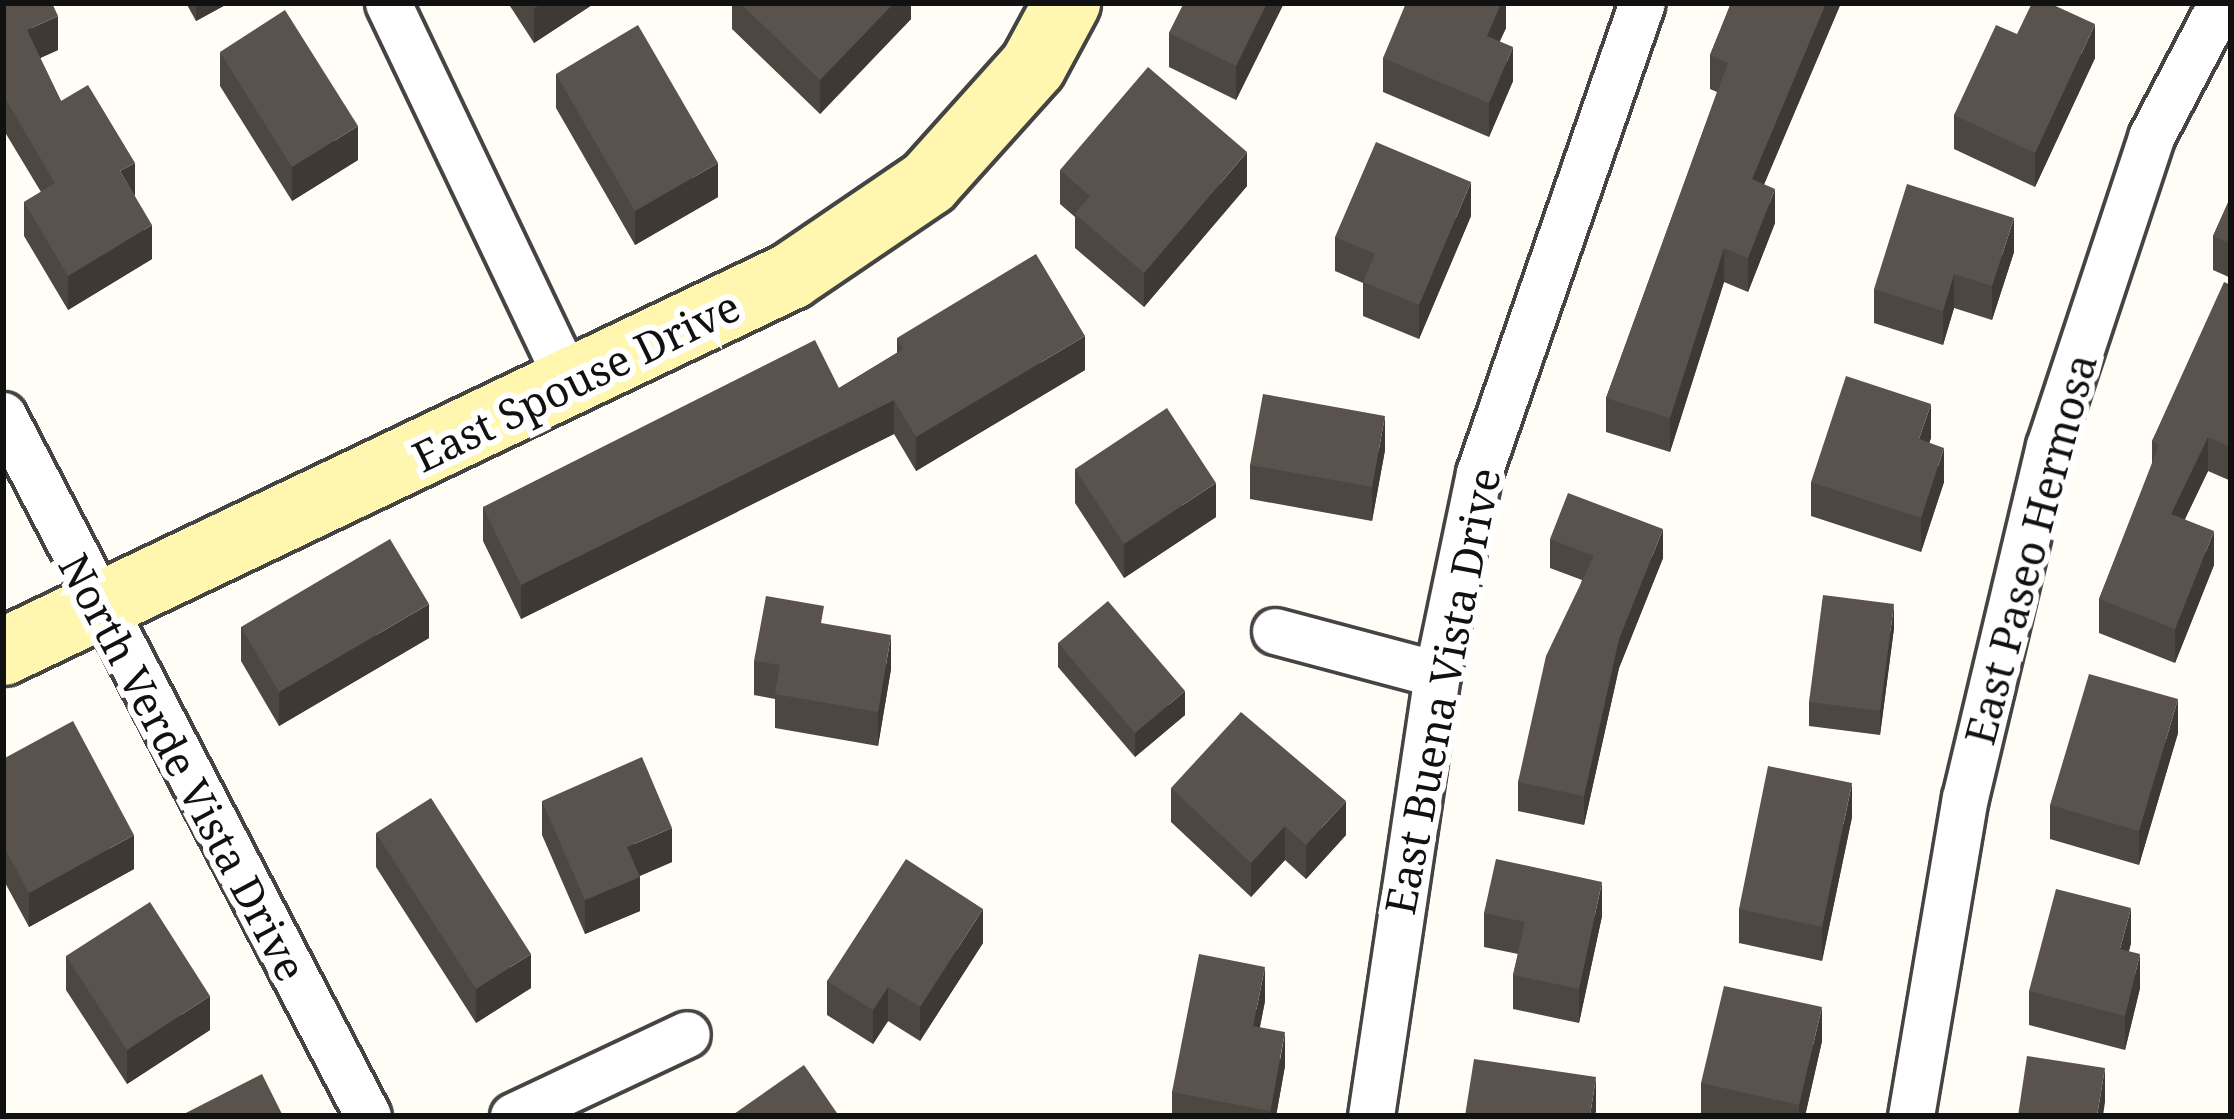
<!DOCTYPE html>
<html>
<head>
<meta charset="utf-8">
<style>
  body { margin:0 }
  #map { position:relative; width:2234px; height:1119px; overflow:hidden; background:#fffdf5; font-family:"Noto Serif",serif }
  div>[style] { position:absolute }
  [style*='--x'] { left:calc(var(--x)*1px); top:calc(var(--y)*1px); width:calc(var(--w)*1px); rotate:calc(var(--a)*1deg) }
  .roads { filter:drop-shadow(3px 0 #444) drop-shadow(-3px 0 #444) drop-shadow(0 3px #444) drop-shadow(0 -3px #444) }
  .street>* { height:45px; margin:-22.5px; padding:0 22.5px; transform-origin:22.5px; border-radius:22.5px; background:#fff }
  .secondary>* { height:66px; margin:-33px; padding:0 33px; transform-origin:33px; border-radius:33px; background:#fff6b0 }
  .wall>* { inset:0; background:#4d4742 }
  .shaded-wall>* { inset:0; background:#3f3936 }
  .building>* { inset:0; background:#5a524d }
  span { translate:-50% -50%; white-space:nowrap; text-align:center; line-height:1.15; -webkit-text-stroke:12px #fff; paint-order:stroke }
  .street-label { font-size:42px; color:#111 }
  .frame { position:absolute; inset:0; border:6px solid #111; pointer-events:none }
</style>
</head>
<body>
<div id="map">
  <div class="roads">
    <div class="street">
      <i style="--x:388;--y:3;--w:424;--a:64.5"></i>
      <i style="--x:3;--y:415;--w:790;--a:62.49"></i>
      <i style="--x:1275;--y:631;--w:168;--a:14.9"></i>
      <i style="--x:513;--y:1116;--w:192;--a:-25.2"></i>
      <i style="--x:1371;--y:1116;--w:447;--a:-81.5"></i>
      <i style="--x:1437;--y:674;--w:205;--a:-78.2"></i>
      <i style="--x:1479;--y:473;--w:497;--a:-70.9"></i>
      <i style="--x:1911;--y:1116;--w:323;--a:-80.4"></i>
      <i style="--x:1965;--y:798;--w:362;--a:-76.6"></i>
      <i style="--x:2049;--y:446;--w:325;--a:-71.7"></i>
      <i style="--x:2151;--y:137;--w:151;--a:-62.4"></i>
    </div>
    <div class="secondary">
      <i style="--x:3;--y:652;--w:873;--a:-25.51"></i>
      <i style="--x:791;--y:276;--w:166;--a:-34.2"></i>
      <i style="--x:928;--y:183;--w:157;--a:-48.1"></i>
      <i style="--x:1033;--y:66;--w:72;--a:-61.6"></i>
    </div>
  </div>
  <div class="wall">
    <i style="clip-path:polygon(3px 3px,58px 50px,40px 58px,61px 101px,135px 197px,152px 259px,68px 310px,24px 236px,24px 202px,41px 192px,3px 129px)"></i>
    <i style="clip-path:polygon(186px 3px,229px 3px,196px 21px)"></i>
    <i style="clip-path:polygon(508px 3px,595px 3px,534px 43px)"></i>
    <i style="clip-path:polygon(732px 3px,911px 3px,911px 19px,820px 114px,732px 29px)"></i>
    <i style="clip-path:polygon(1184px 3px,1284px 3px,1236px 100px,1169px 67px,1169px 33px)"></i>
    <i style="clip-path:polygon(1506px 3px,1506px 28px,1499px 41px,1513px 81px,1489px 137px,1383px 92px,1383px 58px)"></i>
    <i style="clip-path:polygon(1731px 3px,1841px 3px,1764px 184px,1775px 223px,1748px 292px,1724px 282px,1670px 452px,1606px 432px,1606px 398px,1717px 92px,1710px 89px,1710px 55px)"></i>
    <i style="clip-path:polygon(2017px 34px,2095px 58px,2035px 187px,1954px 149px,1954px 115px)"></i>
    <i style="clip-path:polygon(220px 52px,358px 160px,292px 201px,220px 86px)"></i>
    <i style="clip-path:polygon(556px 74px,718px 197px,635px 245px,556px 108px)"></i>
    <i style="clip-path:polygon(1060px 170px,1247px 186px,1144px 307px,1075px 248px,1075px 217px,1060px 204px)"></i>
    <i style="clip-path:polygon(2231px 196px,2231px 278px,2213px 270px,2213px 236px)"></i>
    <i style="clip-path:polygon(1471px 216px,1419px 339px,1363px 316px,1363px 283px,1335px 271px,1335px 237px)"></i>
    <i style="clip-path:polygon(2014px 252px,1992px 320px,1954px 308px,1943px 345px,1874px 323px,1874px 289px)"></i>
    <i style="clip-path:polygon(2231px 285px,2231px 481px,2208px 471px,2185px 519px,2214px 565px,2175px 663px,2099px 633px,2099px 599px,2152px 465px,2152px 441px)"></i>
    <i style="clip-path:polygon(897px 338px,1085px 370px,916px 471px,894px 434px,521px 619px,483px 541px,483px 507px,839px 388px,897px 353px)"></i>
    <i style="clip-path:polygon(1931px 438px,1929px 443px,1944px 482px,1921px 552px,1811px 516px,1811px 482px)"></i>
    <i style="clip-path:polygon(1385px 450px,1372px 521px,1250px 499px,1250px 465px)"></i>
    <i style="clip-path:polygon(1075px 469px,1216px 517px,1124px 578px,1075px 503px)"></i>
    <i style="clip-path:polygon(1550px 539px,1663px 558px,1619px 668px,1584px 825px,1518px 811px,1518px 782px,1582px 580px,1550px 568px)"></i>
    <i style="clip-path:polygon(824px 624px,891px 669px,878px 746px,775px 728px,775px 699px,754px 695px,754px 661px)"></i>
    <i style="clip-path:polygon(241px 627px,429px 638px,279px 726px,241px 661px)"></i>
    <i style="clip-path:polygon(1894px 628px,1880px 735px,1809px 726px,1809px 702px)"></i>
    <i style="clip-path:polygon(1058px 643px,1185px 715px,1135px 757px,1058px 667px)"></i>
    <i style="clip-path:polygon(2178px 733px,2139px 865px,2050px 839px,2050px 805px)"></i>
    <i style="clip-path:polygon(3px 759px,134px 869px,29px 927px,3px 879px)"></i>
    <i style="clip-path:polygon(1171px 788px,1346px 835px,1306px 879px,1285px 860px,1251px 897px,1171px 822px)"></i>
    <i style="clip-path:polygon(542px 801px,672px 862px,640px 876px,640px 911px,585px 934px,542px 835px)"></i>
    <i style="clip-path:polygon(1852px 817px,1822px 961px,1739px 943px,1739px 909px)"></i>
    <i style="clip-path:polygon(376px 833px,531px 988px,476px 1023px,376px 867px)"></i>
    <i style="clip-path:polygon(1484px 913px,1602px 916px,1579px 1023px,1513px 1009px,1513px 975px,1518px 954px,1484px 947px)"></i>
    <i style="clip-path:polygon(983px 943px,920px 1041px,888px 1021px,873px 1044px,827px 1015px,827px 981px)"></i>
    <i style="clip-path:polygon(2131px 943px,2129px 951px,2140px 988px,2125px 1050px,2029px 1025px,2029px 991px)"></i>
    <i style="clip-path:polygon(66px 956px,210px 1030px,127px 1084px,66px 990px)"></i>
    <i style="clip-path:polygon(1265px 1001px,1260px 1027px,1285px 1066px,1276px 1116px,1172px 1116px,1172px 1092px)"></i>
    <i style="clip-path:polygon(1822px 1041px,1805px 1116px,1701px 1116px,1701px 1083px)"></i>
  </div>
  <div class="shaded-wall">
    <i style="clip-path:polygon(196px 3px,229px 3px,196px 21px)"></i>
    <i style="clip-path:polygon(543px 3px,595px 3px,534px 43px,534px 9px)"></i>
    <i style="clip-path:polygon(894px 3px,911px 3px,911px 19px,820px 114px,820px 80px)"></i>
    <i style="clip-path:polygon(1267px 3px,1284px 3px,1236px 100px,1236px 66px)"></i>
    <i style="clip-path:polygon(1501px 3px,1506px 3px,1506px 28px,1487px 70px,1487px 36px)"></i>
    <i style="clip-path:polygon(1826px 3px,1841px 3px,1752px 213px,1752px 179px)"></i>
    <i style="clip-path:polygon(58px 16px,58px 50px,27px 64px,27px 30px)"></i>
    <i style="clip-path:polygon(2095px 24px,2095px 58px,2035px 187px,2035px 153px)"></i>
    <i style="clip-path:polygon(1513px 47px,1513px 81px,1489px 137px,1489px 103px)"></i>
    <i style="clip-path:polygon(358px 126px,358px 160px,292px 201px,292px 167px)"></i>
    <i style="clip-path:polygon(1247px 152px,1247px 186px,1144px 307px,1144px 273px)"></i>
    <i style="clip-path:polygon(135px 163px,135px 197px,120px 171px)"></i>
    <i style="clip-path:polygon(718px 163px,718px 197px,635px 245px,635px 211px)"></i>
    <i style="clip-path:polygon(1471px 182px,1471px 216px,1419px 339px,1419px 305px)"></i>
    <i style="clip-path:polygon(1775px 189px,1775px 223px,1748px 292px,1748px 258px)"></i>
    <i style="clip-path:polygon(2014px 218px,2014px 252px,1992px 320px,1992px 286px)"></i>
    <i style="clip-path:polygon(152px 225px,152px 259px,68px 310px,68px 276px)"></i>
    <i style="clip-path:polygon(1724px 248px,1724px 282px,1670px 452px,1670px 418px)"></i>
    <i style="clip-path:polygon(1954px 274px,1954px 308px,1943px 345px,1943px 311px)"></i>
    <i style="clip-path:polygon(1085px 336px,1085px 370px,916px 471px,916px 437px)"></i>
    <i style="clip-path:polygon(894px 400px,894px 434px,521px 619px,521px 585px)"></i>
    <i style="clip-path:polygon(1931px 404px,1931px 438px,1919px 473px,1919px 439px)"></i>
    <i style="clip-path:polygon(1385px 416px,1385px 450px,1372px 521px,1372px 487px)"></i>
    <i style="clip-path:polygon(2208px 437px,2208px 471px,2171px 548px,2171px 514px)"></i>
    <i style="clip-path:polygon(1944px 448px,1944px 482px,1921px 552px,1921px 518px)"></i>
    <i style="clip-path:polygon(1216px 483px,1216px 517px,1124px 578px,1124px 544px)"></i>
    <i style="clip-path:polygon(1663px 529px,1663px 558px,1619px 668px,1584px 825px,1584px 796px,1619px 639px)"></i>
    <i style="clip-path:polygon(2214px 531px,2214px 565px,2175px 663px,2175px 629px)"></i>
    <i style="clip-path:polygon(429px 604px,429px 638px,279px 726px,279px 692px)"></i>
    <i style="clip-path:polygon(1894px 604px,1894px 628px,1880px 735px,1880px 711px)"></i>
    <i style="clip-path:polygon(891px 635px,891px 669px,878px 746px,878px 712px)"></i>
    <i style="clip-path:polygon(1185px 691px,1185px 715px,1135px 757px,1135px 733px)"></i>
    <i style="clip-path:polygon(2178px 699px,2178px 733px,2139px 865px,2139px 831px)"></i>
    <i style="clip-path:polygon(1852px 783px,1852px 817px,1822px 961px,1822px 927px)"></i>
    <i style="clip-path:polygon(1346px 801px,1346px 835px,1306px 879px,1306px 845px)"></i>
    <i style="clip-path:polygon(1285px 826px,1285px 860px,1251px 897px,1251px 863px)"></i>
    <i style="clip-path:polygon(672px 828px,672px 862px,627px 881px,627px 847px)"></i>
    <i style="clip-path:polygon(134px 835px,134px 869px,29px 927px,29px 893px)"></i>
    <i style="clip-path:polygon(640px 877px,640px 911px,585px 934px,585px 900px)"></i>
    <i style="clip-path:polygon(1602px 882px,1602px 916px,1579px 1023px,1579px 989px)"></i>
    <i style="clip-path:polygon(2131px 908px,2131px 943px,2120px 983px,2120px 949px)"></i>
    <i style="clip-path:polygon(983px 909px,983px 943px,920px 1041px,920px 1007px)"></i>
    <i style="clip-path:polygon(531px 954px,531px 988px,476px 1023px,476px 989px)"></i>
    <i style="clip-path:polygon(2140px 954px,2140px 988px,2125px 1050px,2125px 1016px)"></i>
    <i style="clip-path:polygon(1265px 967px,1265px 1001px,1253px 1060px,1253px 1026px)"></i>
    <i style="clip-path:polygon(888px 987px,888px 1021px,873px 1044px,873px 1010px)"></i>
    <i style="clip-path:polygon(210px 996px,210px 1030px,127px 1084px,127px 1050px)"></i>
    <i style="clip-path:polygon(1822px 1007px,1822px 1041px,1805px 1116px,1799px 1116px,1799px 1105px)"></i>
    <i style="clip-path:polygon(1285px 1032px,1285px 1066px,1276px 1116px,1270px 1116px)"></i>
    <i style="clip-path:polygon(2105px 1068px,2105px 1102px,2103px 1116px,2097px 1116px)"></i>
    <i style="clip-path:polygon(1596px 1077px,1596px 1111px,1595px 1116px,1590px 1116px)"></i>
  </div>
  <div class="building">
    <i style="clip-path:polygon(3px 3px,52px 3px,58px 16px,27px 30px,61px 101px,88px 85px,135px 163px,120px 171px,152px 225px,68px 276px,24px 202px,55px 183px,3px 95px)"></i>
    <i style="clip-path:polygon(740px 3px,894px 3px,820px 80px)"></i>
    <i style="clip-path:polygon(1184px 3px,1267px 3px,1236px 66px,1169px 33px)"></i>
    <i style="clip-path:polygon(1406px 3px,1501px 3px,1487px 36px,1513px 47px,1489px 103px,1383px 58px)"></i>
    <i style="clip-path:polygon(1731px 3px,1826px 3px,1752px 179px,1775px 189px,1748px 258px,1724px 248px,1670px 418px,1606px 398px,1728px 63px,1710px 55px)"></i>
    <i style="clip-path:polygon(2032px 3px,2049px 3px,2095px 24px,2035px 153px,1954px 115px,1996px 25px,2017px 34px)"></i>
    <i style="clip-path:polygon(285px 10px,358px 126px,292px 167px,220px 52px)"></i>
    <i style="clip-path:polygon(638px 25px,718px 163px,635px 211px,556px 74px)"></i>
    <i style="clip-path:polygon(1148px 67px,1247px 152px,1144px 273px,1075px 214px,1090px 196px,1060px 170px)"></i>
    <i style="clip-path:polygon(1376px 142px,1471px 182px,1419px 305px,1363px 282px,1375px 254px,1335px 237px)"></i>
    <i style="clip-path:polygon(1907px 184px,2014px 218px,1992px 286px,1954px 274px,1943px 311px,1874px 289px)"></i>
    <i style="clip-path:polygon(2231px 196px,2231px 244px,2213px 236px)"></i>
    <i style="clip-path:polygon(1036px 254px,1085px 336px,916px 437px,894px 400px,521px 585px,483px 507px,815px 340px,839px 388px,903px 349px,897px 338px)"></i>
    <i style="clip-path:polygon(2224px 282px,2231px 285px,2231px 447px,2208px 437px,2171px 514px,2214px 531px,2175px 629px,2099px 599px,2159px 445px,2152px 441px)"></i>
    <i style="clip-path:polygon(1846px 376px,1931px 404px,1919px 439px,1944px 448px,1921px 518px,1811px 482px)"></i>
    <i style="clip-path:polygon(1263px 394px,1385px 416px,1372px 487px,1250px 465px)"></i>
    <i style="clip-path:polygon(1167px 408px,1216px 483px,1124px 544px,1075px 469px)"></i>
    <i style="clip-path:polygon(1568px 493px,1663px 529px,1619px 639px,1584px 796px,1518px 782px,1546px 656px,1594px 556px,1550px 539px)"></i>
    <i style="clip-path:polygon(390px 539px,429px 604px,279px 692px,241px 627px)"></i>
    <i style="clip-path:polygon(1823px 595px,1894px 604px,1880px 711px,1809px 702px)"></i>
    <i style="clip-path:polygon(766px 596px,824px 606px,821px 623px,891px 635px,878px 712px,775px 694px,780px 665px,754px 661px)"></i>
    <i style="clip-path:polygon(1108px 601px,1185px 691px,1135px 733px,1058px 643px)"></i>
    <i style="clip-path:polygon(2089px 674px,2178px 699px,2139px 831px,2050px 805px)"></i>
    <i style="clip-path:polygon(1241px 712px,1346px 801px,1306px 845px,1285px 826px,1251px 863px,1171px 788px)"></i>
    <i style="clip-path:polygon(73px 721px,134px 835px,29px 893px,3px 845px,3px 759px)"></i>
    <i style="clip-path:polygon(642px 757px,672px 828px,627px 847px,640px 877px,585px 900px,542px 801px)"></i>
    <i style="clip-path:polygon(1768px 766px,1852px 783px,1822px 927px,1739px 909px)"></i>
    <i style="clip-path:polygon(431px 798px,531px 954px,476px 989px,376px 833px)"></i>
    <i style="clip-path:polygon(906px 859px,983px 909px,920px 1007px,888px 987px,873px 1010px,827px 981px)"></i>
    <i style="clip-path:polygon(1496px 859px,1602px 882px,1579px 989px,1513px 975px,1525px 922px,1484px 913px)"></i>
    <i style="clip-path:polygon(2056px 889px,2131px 908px,2120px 949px,2140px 954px,2125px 1016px,2029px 991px)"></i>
    <i style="clip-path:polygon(150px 902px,210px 996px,127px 1050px,66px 956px)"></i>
    <i style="clip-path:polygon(1199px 954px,1265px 967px,1253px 1026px,1285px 1032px,1270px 1111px,1172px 1092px)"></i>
    <i style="clip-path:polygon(1724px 986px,1822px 1007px,1799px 1105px,1701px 1083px)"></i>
    <i style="clip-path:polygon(2027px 1056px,2105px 1068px,2097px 1116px,2018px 1116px)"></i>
    <i style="clip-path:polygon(1474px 1059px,1596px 1077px,1590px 1116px,1465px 1116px)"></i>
    <i style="clip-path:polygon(804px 1065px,839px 1116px,731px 1116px)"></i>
    <i style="clip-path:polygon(262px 1074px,283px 1116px,180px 1116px)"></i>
  </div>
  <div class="street-label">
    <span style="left:576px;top:381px;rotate:-26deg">East Spouse Drive</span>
    <span style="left:2030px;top:549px;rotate:-75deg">East Paseo Hermosa</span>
    <span style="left:1442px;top:691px;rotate:-79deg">East Buena Vista Drive</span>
    <span style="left:183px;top:767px;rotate:62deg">North Verde Vista Drive</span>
  </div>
  <div class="frame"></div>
</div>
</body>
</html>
